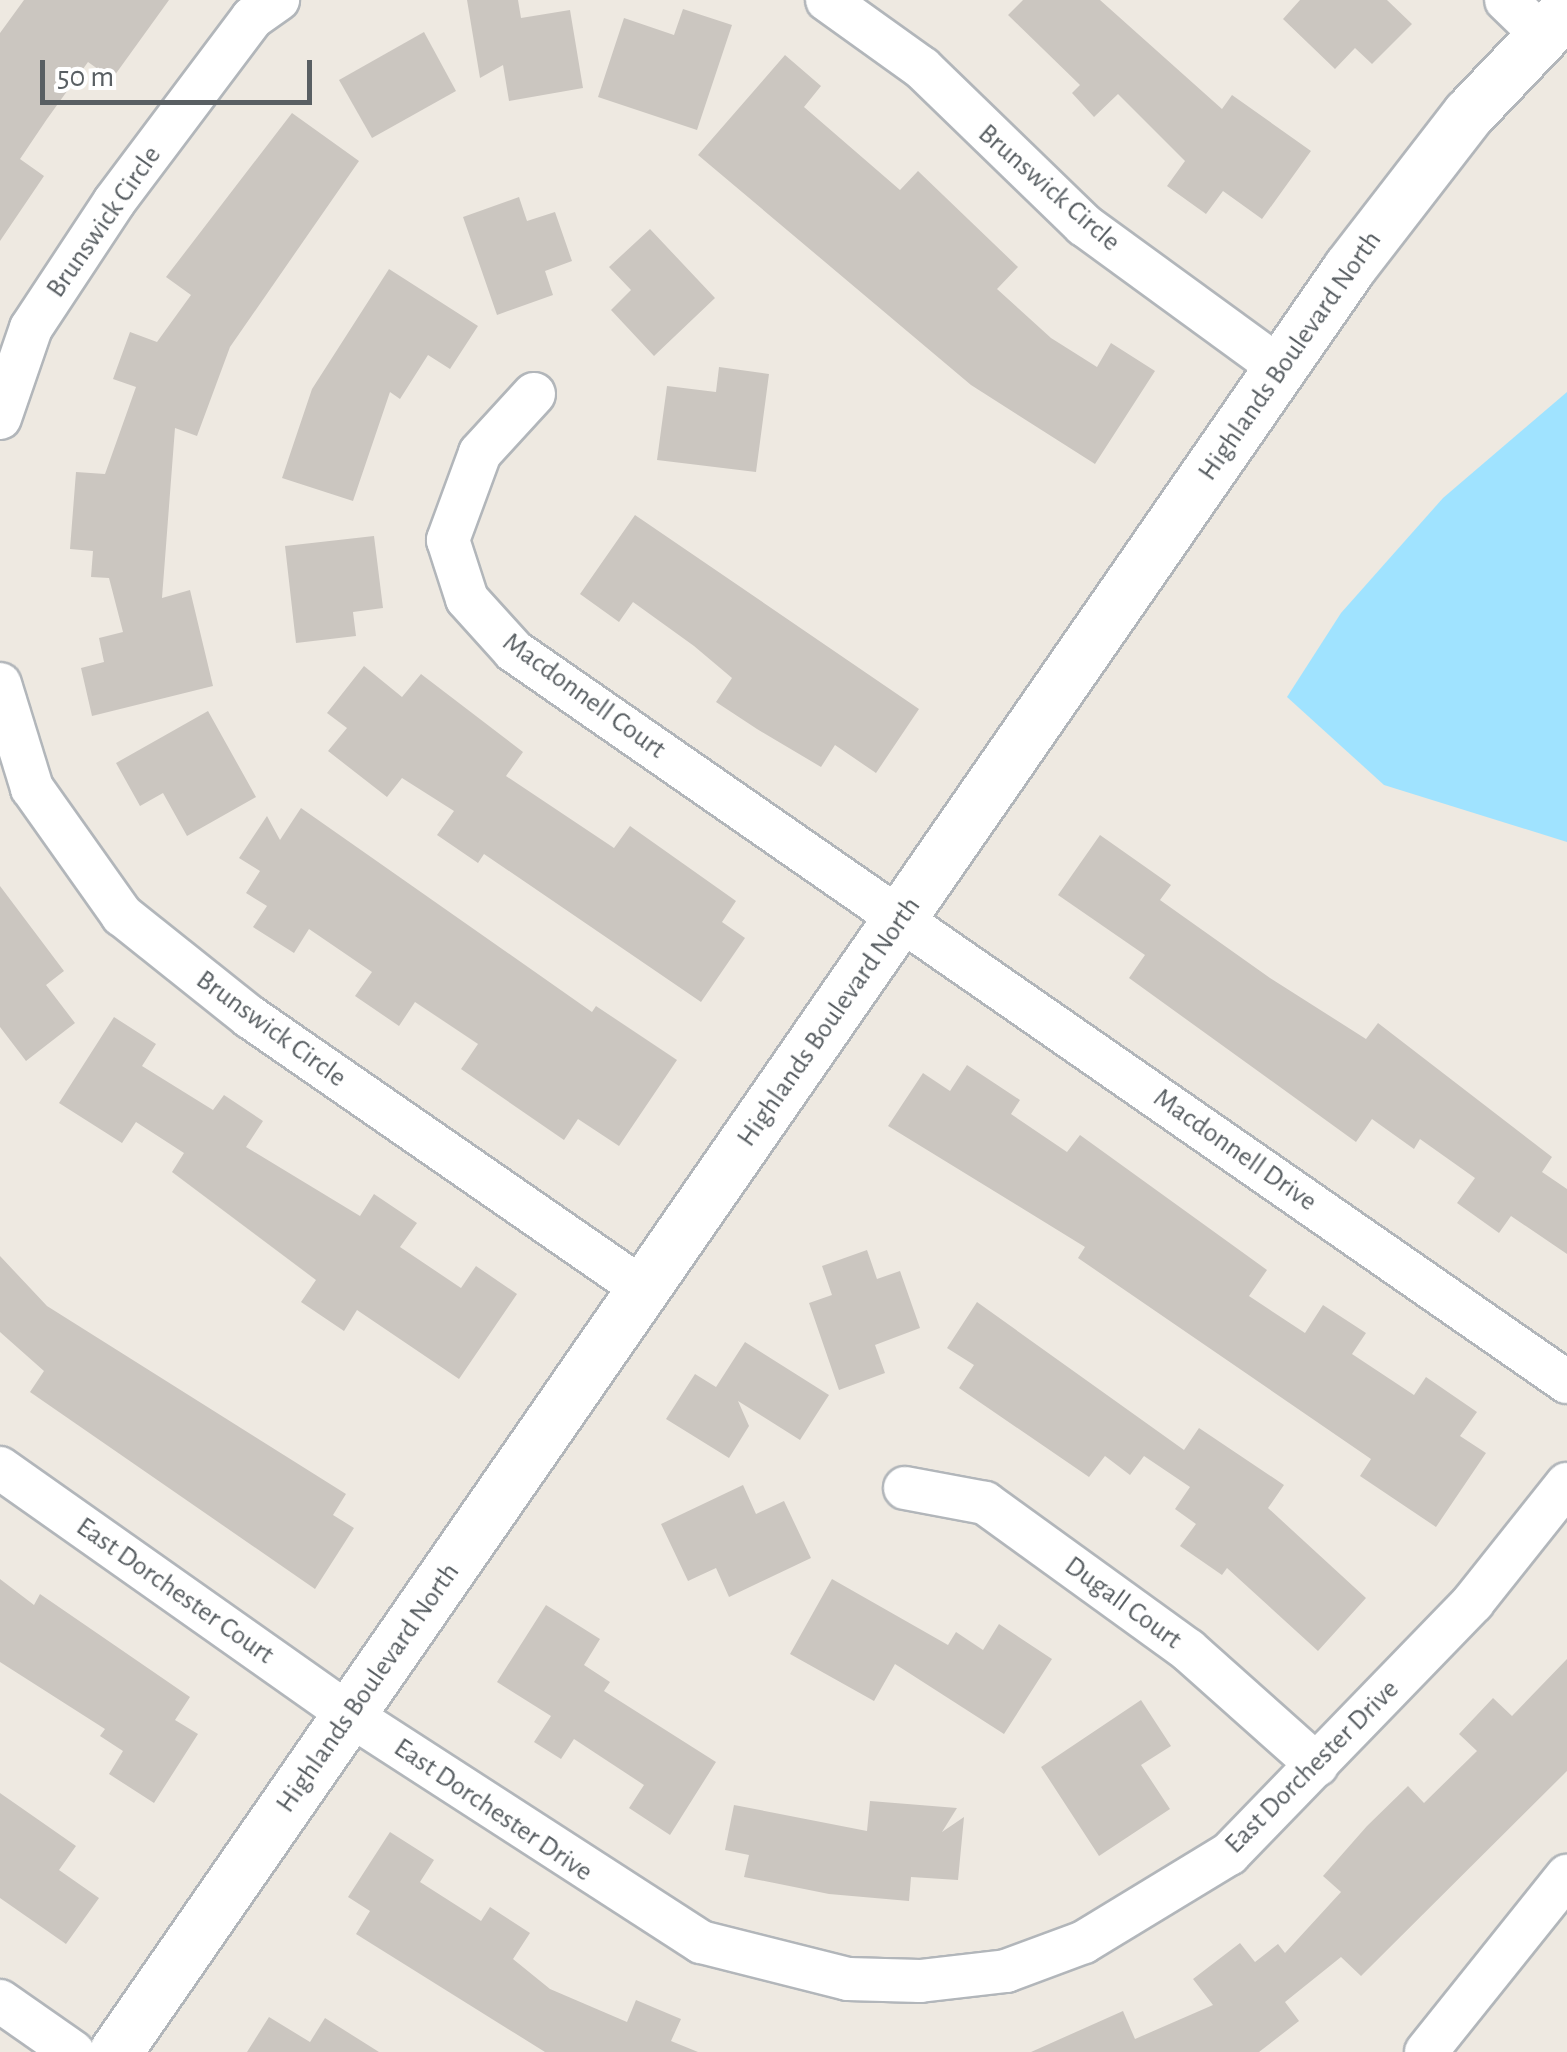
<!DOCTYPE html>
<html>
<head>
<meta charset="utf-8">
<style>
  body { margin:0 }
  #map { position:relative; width:1567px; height:2052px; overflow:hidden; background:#eee9e1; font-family:"Alegreya Sans",sans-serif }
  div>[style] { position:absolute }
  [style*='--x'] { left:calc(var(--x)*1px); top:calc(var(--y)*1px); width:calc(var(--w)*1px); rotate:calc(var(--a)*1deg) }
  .water>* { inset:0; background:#a0e3ff }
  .building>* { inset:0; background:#cbc6c0 }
  .roads { filter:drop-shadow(2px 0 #b2b6ba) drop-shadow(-2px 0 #b2b6ba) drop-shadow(0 2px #b2b6ba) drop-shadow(0 -2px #b2b6ba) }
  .minor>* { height:42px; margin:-21px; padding:0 21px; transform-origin:21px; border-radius:21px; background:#fff }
  .tertiary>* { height:52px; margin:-26px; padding:0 26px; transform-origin:26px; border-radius:26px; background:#fff }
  span { translate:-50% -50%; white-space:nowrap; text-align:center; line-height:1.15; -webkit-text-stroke:8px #fff; paint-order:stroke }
  .street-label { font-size:28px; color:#595f63 }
  .scale { position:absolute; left:40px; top:60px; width:272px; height:45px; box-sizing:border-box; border:5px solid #595f63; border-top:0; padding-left:12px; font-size:30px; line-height:35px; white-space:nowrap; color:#595f63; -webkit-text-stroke:8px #fff; paint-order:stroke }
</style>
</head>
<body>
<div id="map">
  <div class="water">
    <i style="clip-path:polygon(1567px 392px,1567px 842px,1384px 785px,1287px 697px,1341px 613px,1443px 498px)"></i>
  </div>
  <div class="building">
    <i style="clip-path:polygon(24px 0,169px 0,112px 79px,88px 62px,47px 119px,20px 159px,44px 176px,0 241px,0 33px)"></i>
    <i style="clip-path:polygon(467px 0,518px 0,521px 18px,570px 10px,583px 88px,509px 101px,503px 65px,480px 78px)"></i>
    <i style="clip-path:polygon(1023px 0,1100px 0,1222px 109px,1232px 95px,1311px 151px,1262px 219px,1223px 191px,1206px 214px,1167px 186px,1185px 161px,1118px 94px,1094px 117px,1072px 93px,1080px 85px,1008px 15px)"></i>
    <i style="clip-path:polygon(1300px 0,1387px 0,1412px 24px,1372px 64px,1355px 48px,1335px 69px,1283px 19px)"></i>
    <i style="clip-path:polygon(683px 9px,732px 25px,697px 130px,598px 97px,624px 18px,674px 35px)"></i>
    <i style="clip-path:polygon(424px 32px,456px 91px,372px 138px,339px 80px)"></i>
    <i style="clip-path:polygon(785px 55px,821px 86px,804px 107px,900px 190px,918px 171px,1018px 267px,997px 289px,1051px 338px,1097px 367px,1111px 343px,1155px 371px,1095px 464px,971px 385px,698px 155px)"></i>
    <i style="clip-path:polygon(292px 113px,359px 161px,230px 347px,197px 436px,175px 428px,162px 598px,190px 590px,213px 686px,92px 716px,81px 668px,104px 662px,99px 638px,123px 632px,109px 578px,91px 577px,93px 551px,70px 549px,76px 472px,105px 474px,136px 387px,113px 379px,130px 332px,157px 342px,191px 295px,166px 277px)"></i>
    <i style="clip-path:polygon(519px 197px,527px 221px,555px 212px,572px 261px,545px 271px,553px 295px,497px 315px,463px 217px)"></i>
    <i style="clip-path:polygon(650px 229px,715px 298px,654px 356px,611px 310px,631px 290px,609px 267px)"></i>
    <i style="clip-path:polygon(389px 269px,478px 326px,450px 369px,428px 355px,400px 399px,390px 392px,353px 501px,282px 478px,312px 389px)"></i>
    <i style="clip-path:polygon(719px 367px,769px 374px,756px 472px,657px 460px,667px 386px,716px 392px)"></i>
    <i style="clip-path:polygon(635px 515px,919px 709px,876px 773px,835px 745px,821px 767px,757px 729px,716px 702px,732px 678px,694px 646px,633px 602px,619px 622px,580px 594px)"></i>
    <i style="clip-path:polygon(374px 536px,383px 608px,353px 612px,356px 636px,296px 643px,285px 546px)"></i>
    <i style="clip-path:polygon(364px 666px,402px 697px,421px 674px,523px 752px,506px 776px,614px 848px,630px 826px,736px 901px,722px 922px,745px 938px,701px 1002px,484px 854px,478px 863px,437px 835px,454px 811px,402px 778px,387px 797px,328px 751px,347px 728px,327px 713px)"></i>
    <i style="clip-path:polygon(208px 711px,256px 797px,187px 836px,163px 793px,140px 806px,116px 763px)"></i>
    <i style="clip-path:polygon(301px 808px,592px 1012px,596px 1006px,677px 1060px,619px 1146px,578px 1119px,564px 1140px,461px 1069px,478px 1044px,415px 1002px,399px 1026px,355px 996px,372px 972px,309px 929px,294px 953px,253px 927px,267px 906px,246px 893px,260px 871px,239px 858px,267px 816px,280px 840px)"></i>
    <i style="clip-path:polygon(1100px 835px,1171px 885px,1160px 900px,1270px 978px,1366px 1039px,1378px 1023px,1552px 1157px,1542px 1172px,1567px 1189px,1567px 1254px,1511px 1216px,1499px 1233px,1457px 1203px,1475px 1178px,1420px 1139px,1414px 1149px,1372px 1119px,1356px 1142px,1129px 978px,1145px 955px,1058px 895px)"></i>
    <i style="clip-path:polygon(0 886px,64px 971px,46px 985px,75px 1023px,26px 1061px,0 1027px)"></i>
    <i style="clip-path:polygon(114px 1017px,156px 1044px,142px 1066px,213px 1110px,224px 1095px,263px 1121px,246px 1147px,360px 1216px,374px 1194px,417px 1223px,400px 1247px,461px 1288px,476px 1266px,517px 1294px,459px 1379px,357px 1310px,344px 1331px,301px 1302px,316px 1280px,172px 1172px,184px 1153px,136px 1122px,122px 1143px,59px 1103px)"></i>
    <i style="clip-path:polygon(967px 1065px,1020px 1100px,1011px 1114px,1067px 1152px,1080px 1135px,1267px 1270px,1249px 1296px,1305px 1333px,1323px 1305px,1366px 1333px,1352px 1354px,1414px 1395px,1426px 1377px,1477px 1412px,1460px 1436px,1486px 1453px,1436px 1527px,1360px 1476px,1371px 1459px,1078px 1258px,1085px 1247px,888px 1126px,923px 1073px,950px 1091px)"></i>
    <i style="clip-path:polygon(867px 1250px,877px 1279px,900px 1271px,920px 1328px,875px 1345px,885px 1373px,839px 1390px,809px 1303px,832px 1295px,822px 1266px)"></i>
    <i style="clip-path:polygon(0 1256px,47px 1306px,346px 1494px,333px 1515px,354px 1528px,315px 1589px,30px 1392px,44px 1371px,0 1332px)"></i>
    <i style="clip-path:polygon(977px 1302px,1184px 1450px,1199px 1428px,1284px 1485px,1268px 1508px,1366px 1598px,1318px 1651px,1227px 1568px,1222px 1575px,1180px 1546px,1196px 1524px,1175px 1509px,1190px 1487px,1144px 1456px,1130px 1475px,1105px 1456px,1089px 1477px,959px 1388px,974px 1365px,947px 1348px)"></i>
    <i style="clip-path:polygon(745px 1342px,829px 1395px,800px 1440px,738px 1401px,749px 1426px,729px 1458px,666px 1419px,695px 1374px,716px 1387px)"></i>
    <i style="clip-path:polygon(743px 1485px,756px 1514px,784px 1501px,811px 1558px,729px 1597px,716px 1568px,688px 1581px,661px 1524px)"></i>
    <i style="clip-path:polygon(0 1579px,34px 1605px,40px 1594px,190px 1697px,175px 1720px,198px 1734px,154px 1803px,109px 1774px,123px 1751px,100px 1736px,105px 1729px,0 1662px)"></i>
    <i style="clip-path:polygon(832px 1579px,948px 1645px,956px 1632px,983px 1650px,999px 1624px,1052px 1659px,1004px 1734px,895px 1664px,874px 1701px,790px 1654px)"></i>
    <i style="clip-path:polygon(546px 1605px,600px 1639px,584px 1665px,610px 1682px,604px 1691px,716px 1762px,670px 1835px,629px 1808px,644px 1785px,574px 1739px,561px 1759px,534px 1742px,551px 1716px,497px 1682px)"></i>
    <i style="clip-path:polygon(1567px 1659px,1567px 1771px,1361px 1976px,1341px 1957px,1285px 2002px,1299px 2021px,1259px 2052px,1031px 2052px,1123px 2011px,1135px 2039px,1213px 2005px,1193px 1979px,1240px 1943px,1255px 1962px,1278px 1944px,1285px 1953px,1341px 1892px,1323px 1876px,1367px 1826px,1408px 1786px,1424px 1803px,1477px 1751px,1459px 1734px,1493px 1698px,1512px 1716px)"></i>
    <i style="clip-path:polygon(1141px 1700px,1171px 1746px,1141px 1765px,1170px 1809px,1099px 1856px,1041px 1767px)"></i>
    <i style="clip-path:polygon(0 1793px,76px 1846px,59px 1870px,99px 1898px,66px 1944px,0 1898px)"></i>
    <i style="clip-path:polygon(870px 1801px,957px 1808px,942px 1832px,964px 1817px,958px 1880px,911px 1877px,909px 1901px,829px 1894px,744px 1877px,749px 1855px,725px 1850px,734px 1805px,867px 1831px)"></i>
    <i style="clip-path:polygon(390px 1832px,434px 1860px,420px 1882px,481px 1921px,490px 1907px,530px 1933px,513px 1959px,550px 1989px,627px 2022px,636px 2000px,681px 2019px,671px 2041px,698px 2052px,545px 2052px,356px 1934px,370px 1911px,348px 1897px)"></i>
    <i style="clip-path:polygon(269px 2017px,310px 2042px,325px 2018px,379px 2052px,247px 2052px)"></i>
  </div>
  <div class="roads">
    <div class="minor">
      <i style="--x:827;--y:0;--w:117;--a:35.6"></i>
      <i style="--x:922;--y:68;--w:226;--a:44.1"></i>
      <i style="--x:1084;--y:225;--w:243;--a:36.1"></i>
      <i style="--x:1506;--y:0;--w:50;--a:44.2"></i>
      <i style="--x:534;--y:394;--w:80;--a:132.5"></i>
      <i style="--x:480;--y:453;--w:93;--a:110.2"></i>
      <i style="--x:448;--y:540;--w:62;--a:72.1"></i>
      <i style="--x:467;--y:599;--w:70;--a:47.9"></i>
      <i style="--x:514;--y:651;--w:1282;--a:34.77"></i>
      <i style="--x:0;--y:418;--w:95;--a:-71"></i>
      <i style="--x:31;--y:328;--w:151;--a:-56.6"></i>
      <i style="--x:114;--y:202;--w:230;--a:-53.1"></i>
      <i style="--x:252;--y:18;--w:32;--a:-35"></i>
      <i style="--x:0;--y:684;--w:109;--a:72.9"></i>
      <i style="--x:32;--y:788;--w:156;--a:54.7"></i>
      <i style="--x:122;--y:915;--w:164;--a:38.6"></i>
      <i style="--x:250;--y:1017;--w:477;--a:34.7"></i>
      <i style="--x:0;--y:1468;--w:428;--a:35.2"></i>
      <i style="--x:350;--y:1715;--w:418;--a:32.9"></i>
      <i style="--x:701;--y:1942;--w:152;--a:14.1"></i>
      <i style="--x:848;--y:1979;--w:72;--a:1.6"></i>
      <i style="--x:920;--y:1981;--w:87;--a:-6.6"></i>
      <i style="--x:1006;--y:1971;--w:83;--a:-20.4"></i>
      <i style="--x:1084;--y:1942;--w:170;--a:-31.3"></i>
      <i style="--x:1229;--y:1854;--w:351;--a:-45.9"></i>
      <i style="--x:1473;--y:1602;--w:151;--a:-51.5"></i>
      <i style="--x:905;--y:1488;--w:81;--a:10.6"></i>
      <i style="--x:985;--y:1503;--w:251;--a:35.9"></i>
      <i style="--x:1188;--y:1650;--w:173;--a:41.7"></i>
      <i style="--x:0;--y:2001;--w:89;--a:34.9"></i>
      <i style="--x:1426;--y:2052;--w:226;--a:-51.3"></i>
    </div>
    <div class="tertiary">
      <i style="--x:116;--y:2052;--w:2168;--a:-55.33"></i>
      <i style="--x:1349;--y:269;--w:196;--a:-52.3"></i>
      <i style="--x:1469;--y:114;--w:142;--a:-46.4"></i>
    </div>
  </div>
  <div class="street-label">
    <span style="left:1049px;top:188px;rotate:41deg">Brunswick Circle</span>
    <span style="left:104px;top:222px;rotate:-55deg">Brunswick Circle</span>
    <span style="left:1290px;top:356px;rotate:-55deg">Highlands Boulevard North</span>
    <span style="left:584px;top:696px;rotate:36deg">Macdonnell Court</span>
    <span style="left:829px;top:1022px;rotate:-55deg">Highlands Boulevard North</span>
    <span style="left:271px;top:1029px;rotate:36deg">Brunswick Circle</span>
    <span style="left:1235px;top:1150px;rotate:35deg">Macdonnell Drive</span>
    <span style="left:175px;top:1591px;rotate:35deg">East Dorchester Court</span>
    <span style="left:1123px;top:1603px;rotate:36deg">Dugall Court</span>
    <span style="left:368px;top:1688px;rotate:-55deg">Highlands Boulevard North</span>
    <span style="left:1312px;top:1767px;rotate:-45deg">East Dorchester Drive</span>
    <span style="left:493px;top:1810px;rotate:34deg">East Dorchester Drive</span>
  </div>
  <div class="scale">50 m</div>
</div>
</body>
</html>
